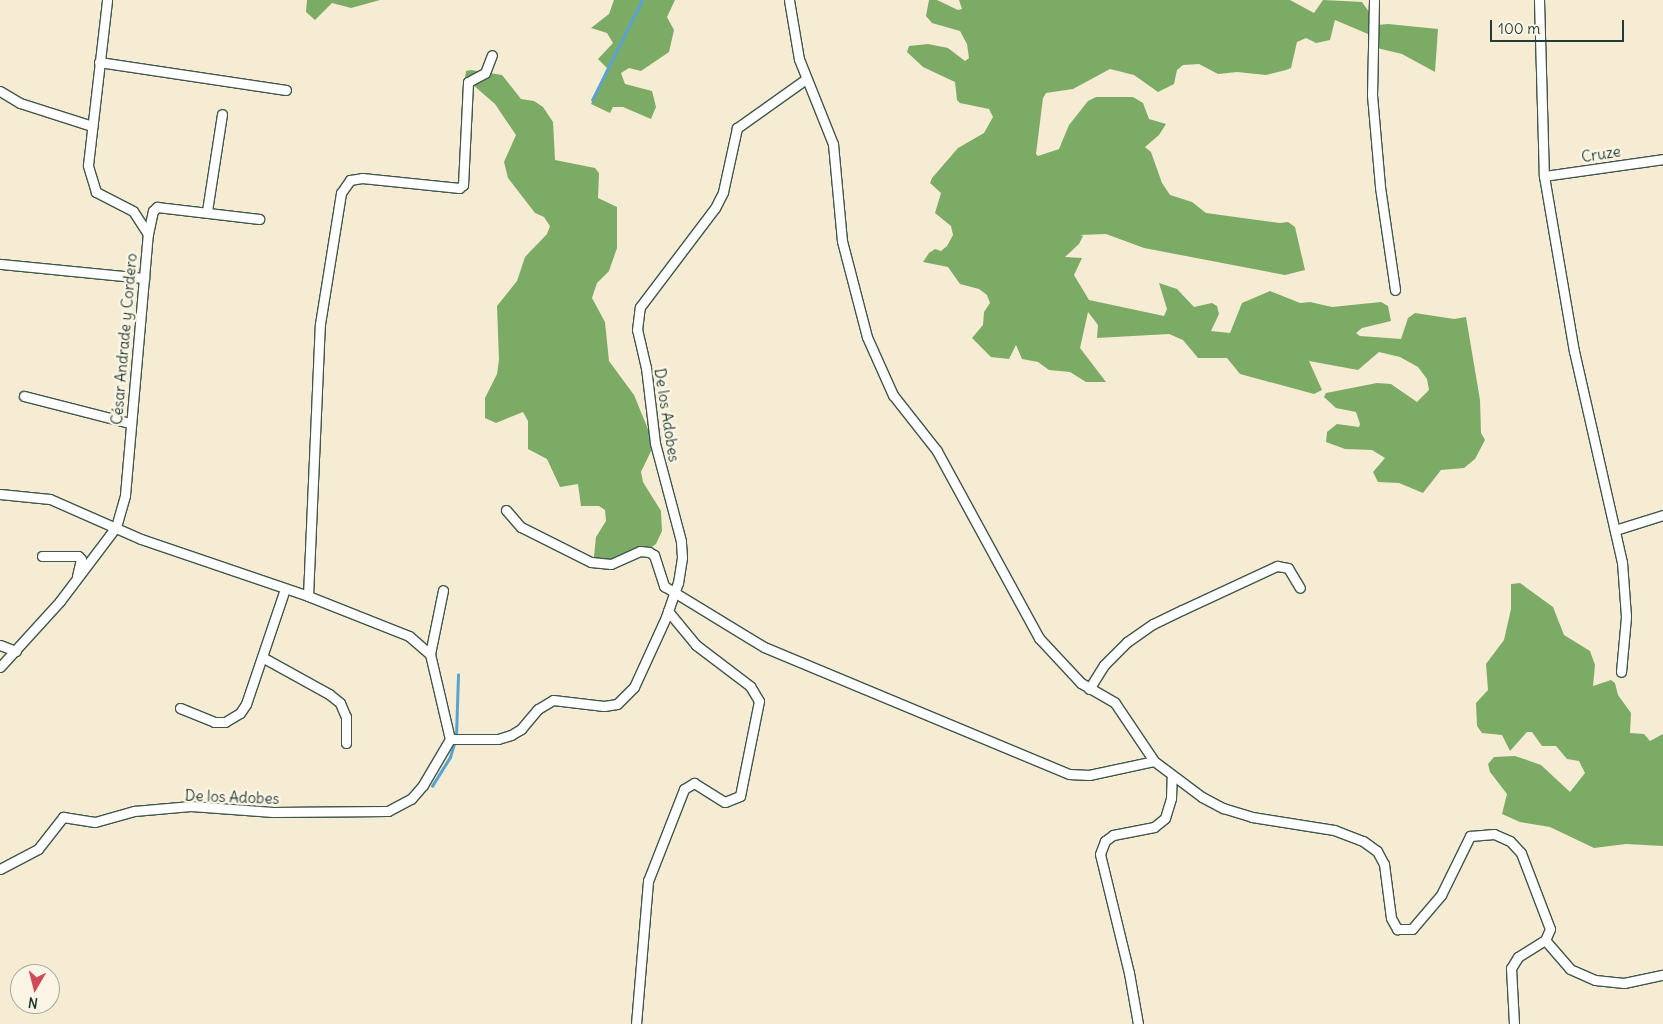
<!DOCTYPE html>
<html>
<head>
<meta charset="utf-8">
<style>
  body { margin:0 }
  #map { position:relative; width:1663px; height:1024px; overflow:hidden; background:#f5ecd3; font-family:Delius,sans-serif }
  div>[style] { position:absolute }
  [style*='--x'] { left:calc(var(--x)*1px); top:calc(var(--y)*1px); width:calc(var(--w)*1px); rotate:calc(var(--a)*1deg) }
  .forest>* { inset:0; background:#7cab65 }
  .stream>* { height:2.5px; margin:-1.25px; padding:0 1.25px; transform-origin:1.25px; border-radius:1.25px; background:#59a3d1 }
  .roads { filter:drop-shadow(1px 0 #3f574c) drop-shadow(-1px 0 #3f574c) drop-shadow(0 1px #3f574c) drop-shadow(0 -1px #3f574c) }
  .minor>* { height:9px; margin:-4.5px; padding:0 4.5px; transform-origin:4.5px; border-radius:4.5px; background:#fff }
  span { translate:-50% -50%; white-space:nowrap; text-align:center; line-height:1.15; -webkit-text-stroke:5px #fcf5e5; paint-order:stroke }
  .street-label { font-size:15px; color:#1f3d34 }
  .north { position:absolute; left:10px; top:964px; width:50px; height:50px; box-sizing:border-box; background:#fcf5e5; border:1px solid #a4ab9e; border-radius:50%; rotate:188deg; font-size:14px; font-weight:700; line-height:20px; text-align:center; color:#1f3d34 }
  .north::after { content:''; display:block; margin:auto; width:18px; height:22px; background:#d1495b; clip-path:polygon(50% 0,100% 100%,50% 72%,0 100%) }
  .scale { position:absolute; left:1490px; top:20px; width:134px; height:22px; box-sizing:border-box; border:2px solid #1f3d34; border-top:0; padding-left:6px; font-size:15px; line-height:18px; white-space:nowrap; color:#1f3d34; -webkit-text-stroke:4px #fcf5e5; paint-order:stroke }
</style>
</head>
<body>
<div id="map">
  <div class="forest">
    <i style="clip-path:polygon(307px 0,380px 0,351px 8px,332px 3px,315px 20px,306px 12px)"></i>
    <i style="clip-path:polygon(614px 0,675px 0,667px 17px,674px 30px,669px 52px,641px 71px,629px 68px,621px 73px,625px 84px,652px 91px,656px 107px,651px 119px,623px 107px,613px 107px,610px 113px,591px 104px,607px 68px,598px 59px,613px 43px,607px 33px,591px 28px,609px 14px)"></i>
    <i style="clip-path:polygon(929px 0,937px 0,958px 10px,962px 9px,959px 0,1290px 0,1314px 13px,1323px 0,1362px 2px,1369px 12px,1368px 34px,1335px 20px,1330px 40px,1316px 43px,1306px 38px,1297px 42px,1291px 68px,1286px 70px,1266px 75px,1237px 72px,1218px 74px,1199px 64px,1183px 65px,1177px 70px,1174px 84px,1158px 92px,1134px 75px,1110px 69px,1073px 89px,1046px 93px,1043px 98px,1036px 154px,1038px 156px,1059px 149px,1069px 125px,1088px 101px,1096px 97px,1133px 97px,1143px 103px,1149px 119px,1166px 124px,1159px 135px,1145px 147px,1151px 152px,1162px 183px,1170px 195px,1192px 202px,1206px 213px,1280px 223px,1288px 222px,1295px 227px,1305px 270px,1285px 275px,1144px 248px,1106px 234px,1080px 235px,1083px 236px,1079px 244px,1065px 257px,1082px 258px,1074px 275px,1089px 300px,1164px 316px,1167px 309px,1159px 283px,1177px 289px,1194px 307px,1212px 303px,1217px 306px,1219px 314px,1211px 331px,1230px 333px,1242px 303px,1270px 291px,1300px 303px,1310px 302px,1332px 307px,1381px 302px,1388px 306px,1391px 321px,1362px 328px,1356px 333px,1360px 336px,1401px 339px,1408px 318px,1415px 313px,1454px 319px,1466px 317px,1480px 400px,1481px 433px,1485px 440px,1475px 459px,1464px 468px,1441px 470px,1423px 493px,1399px 483px,1378px 482px,1373px 472px,1385px 458px,1372px 450px,1345px 449px,1326px 442px,1327px 432px,1337px 424px,1359px 427px,1360px 424px,1356px 412px,1336px 408px,1324px 397px,1326px 393px,1377px 383px,1391px 384px,1417px 402px,1429px 390px,1427px 379px,1418px 367px,1400px 357px,1379px 352px,1358px 370px,1309px 361px,1322px 390px,1314px 394px,1240px 374px,1227px 358px,1198px 358px,1183px 340px,1169px 334px,1097px 338px,1098px 325px,1088px 312px,1080px 348px,1106px 382px,1086px 382px,1070px 372px,1049px 370px,1038px 362px,1022px 359px,1016px 345px,1009px 359px,991px 357px,972px 338px,983px 325px,984px 312px,990px 303px,987px 295px,979px 289px,960px 284px,948px 267px,923px 262px,929px 253px,935px 249px,941px 251px,947px 246px,953px 235px,951px 226px,935px 213px,941px 193px,930px 183px,932px 178px,958px 148px,984px 133px,993px 117px,989px 109px,960px 103px,957px 100px,955px 82px,923px 67px,907px 52px,909px 46px,928px 44px,948px 48px,965px 61px,969px 58px,967px 44px,960px 31px,932px 23px,926px 16px)"></i>
    <i style="clip-path:polygon(1388px 24px,1438px 29px,1435px 72px,1402px 54px,1377px 48px,1377px 25px)"></i>
    <i style="clip-path:polygon(471px 70px,502px 75px,521px 99px,534px 101px,543px 107px,553px 122px,555px 160px,595px 168px,599px 173px,598px 198px,617px 207px,617px 248px,609px 271px,597px 283px,592px 298px,605px 322px,609px 361px,634px 395px,650px 434px,651px 451px,641px 472px,643px 482px,661px 511px,662px 531px,656px 544px,649px 549px,608px 570px,595px 566px,594px 556px,596px 537px,606px 521px,605px 510px,599px 506px,581px 506px,578px 484px,560px 487px,547px 459px,528px 449px,528px 421px,523px 412px,496px 423px,485px 418px,485px 398px,497px 374px,499px 360px,497px 306px,517px 281px,525px 257px,547px 234px,550px 226px,544px 217px,535px 213px,508px 178px,504px 162px,516px 135px,495px 104px,465px 78px,466px 71px)"></i>
    <i style="clip-path:polygon(1520px 583px,1553px 607px,1564px 635px,1590px 651px,1595px 665px,1593px 686px,1611px 680px,1615px 683px,1618px 695px,1631px 713px,1630px 733px,1644px 734px,1650px 741px,1663px 734px,1663px 846px,1626px 844px,1594px 848px,1550px 827px,1520px 822px,1502px 814px,1507px 794px,1490px 772px,1488px 764px,1494px 757px,1515px 756px,1541px 765px,1570px 792px,1585px 773px,1579px 761px,1567px 759px,1556px 746px,1542px 746px,1532px 732px,1527px 732px,1510px 751px,1502px 735px,1482px 733px,1477px 726px,1476px 703px,1488px 690px,1486px 664px,1504px 640px,1511px 609px,1511px 584px)"></i>
  </div>
  <div class="stream">
    <i style="--x:592;--y:100;--w:112;--a:-63.4"></i>
    <i style="--x:456;--y:736;--w:61;--a:-88.1"></i>
    <i style="--x:432;--y:786;--w:34;--a:-58"></i>
    <i style="--x:450;--y:757;--w:17;--a:-73"></i>
  </div>
  <div class="roads">
    <div class="minor">
      <i style="--x:789;--y:0;--w:60;--a:80.4"></i>
      <i style="--x:799;--y:59;--w:92;--a:68.2"></i>
      <i style="--x:833;--y:144;--w:97;--a:84.7"></i>
      <i style="--x:842;--y:241;--w:99;--a:75.4"></i>
      <i style="--x:867;--y:337;--w:64;--a:65.9"></i>
      <i style="--x:893;--y:395;--w:71;--a:51.8"></i>
      <i style="--x:937;--y:451;--w:213;--a:61.4"></i>
      <i style="--x:1039;--y:638;--w:62;--a:47"></i>
      <i style="--x:1081;--y:683;--w:39;--a:30"></i>
      <i style="--x:1115;--y:703;--w:70;--a:56.1"></i>
      <i style="--x:1154;--y:761;--w:60;--a:36.9"></i>
      <i style="--x:1202;--y:797;--w:24;--a:28"></i>
      <i style="--x:1223;--y:808;--w:30;--a:17"></i>
      <i style="--x:1252;--y:817;--w:83;--a:9"></i>
      <i style="--x:1334;--y:830;--w:31;--a:21"></i>
      <i style="--x:1363;--y:841;--w:17;--a:36"></i>
      <i style="--x:1377;--y:851;--w:15;--a:62"></i>
      <i style="--x:1384;--y:864;--w:54;--a:82.6"></i>
      <i style="--x:1391;--y:918;--w:13;--a:61"></i>
      <i style="--x:1397;--y:929;--w:15;--a:0"></i>
      <i style="--x:1412;--y:929;--w:45;--a:-49.5"></i>
      <i style="--x:1441;--y:895;--w:66;--a:-63.8"></i>
      <i style="--x:1470;--y:836;--w:24;--a:-5"></i>
      <i style="--x:1494;--y:834;--w:17;--a:24"></i>
      <i style="--x:1510;--y:841;--w:16;--a:47"></i>
      <i style="--x:1521;--y:853;--w:81;--a:69.1"></i>
      <i style="--x:1550;--y:929;--w:12;--a:114"></i>
      <i style="--x:1545;--y:940;--w:32;--a:148"></i>
      <i style="--x:1518;--y:957;--w:13;--a:122"></i>
      <i style="--x:1511;--y:968;--w:56;--a:86.9"></i>
      <i style="--x:1374;--y:0;--w:95;--a:91.2"></i>
      <i style="--x:1372;--y:95;--w:92;--a:85"></i>
      <i style="--x:1380;--y:187;--w:104;--a:81.7"></i>
      <i style="--x:1539;--y:0;--w:176;--a:88.4"></i>
      <i style="--x:1544;--y:176;--w:178;--a:80.3"></i>
      <i style="--x:1574;--y:351;--w:216;--a:77.2"></i>
      <i style="--x:1622;--y:562;--w:55;--a:85.8"></i>
      <i style="--x:1626;--y:617;--w:55;--a:95.2"></i>
      <i style="--x:99;--y:62;--w:189;--a:8.5"></i>
      <i style="--x:0;--y:91;--w:23;--a:31"></i>
      <i style="--x:20;--y:103;--w:76;--a:17.7"></i>
      <i style="--x:1544;--y:176;--w:120;--a:-8.1"></i>
      <i style="--x:207;--y:211;--w:98;--a:-81.2"></i>
      <i style="--x:148;--y:234;--w:24;--a:-78"></i>
      <i style="--x:153;--y:211;--w:6;--a:-45"></i>
      <i style="--x:157;--y:207;--w:103;--a:6.7"></i>
      <i style="--x:0;--y:264;--w:145;--a:5.6"></i>
      <i style="--x:24;--y:396;--w:109;--a:14.3"></i>
      <i style="--x:0;--y:494;--w:50;--a:5.7"></i>
      <i style="--x:50;--y:499;--w:99;--a:23.7"></i>
      <i style="--x:141;--y:539;--w:176;--a:18.8"></i>
      <i style="--x:308;--y:596;--w:109;--a:21.6"></i>
      <i style="--x:409;--y:636;--w:28;--a:41"></i>
      <i style="--x:430;--y:654;--w:87;--a:76.8"></i>
      <i style="--x:506;--y:510;--w:23;--a:49"></i>
      <i style="--x:521;--y:527;--w:78;--a:26.6"></i>
      <i style="--x:591;--y:562;--w:20;--a:6"></i>
      <i style="--x:611;--y:564;--w:32;--a:-24"></i>
      <i style="--x:640;--y:551;--w:9;--a:6"></i>
      <i style="--x:649;--y:552;--w:6;--a:31"></i>
      <i style="--x:654;--y:555;--w:33;--a:72"></i>
      <i style="--x:664;--y:586;--w:117;--a:31.4"></i>
      <i style="--x:764;--y:647;--w:330;--a:22.6"></i>
      <i style="--x:1069;--y:774;--w:20;--a:3"></i>
      <i style="--x:1089;--y:775;--w:66;--a:-12.2"></i>
      <i style="--x:1615;--y:530;--w:50;--a:-17.4"></i>
      <i style="--x:42;--y:556;--w:36;--a:0"></i>
      <i style="--x:78;--y:556;--w:4;--a:45"></i>
      <i style="--x:81;--y:559;--w:18;--a:103"></i>
      <i style="--x:308;--y:596;--w:272;--a:-87.5"></i>
      <i style="--x:320;--y:324;--w:133;--a:-80.9"></i>
      <i style="--x:341;--y:193;--w:16;--a:-55"></i>
      <i style="--x:350;--y:180;--w:12;--a:-9"></i>
      <i style="--x:362;--y:178;--w:98;--a:5.9"></i>
      <i style="--x:459;--y:188;--w:5;--a:-37"></i>
      <i style="--x:463;--y:185;--w:103;--a:-87.2"></i>
      <i style="--x:468;--y:82;--w:19;--a:-28"></i>
      <i style="--x:485;--y:73;--w:19;--a:-69"></i>
      <i style="--x:0;--y:645;--w:17;--a:21"></i>
      <i style="--x:430;--y:654;--w:65;--a:-78.5"></i>
      <i style="--x:262;--y:657;--w:77;--a:28.9"></i>
      <i style="--x:329;--y:694;--w:14;--a:39"></i>
      <i style="--x:340;--y:703;--w:15;--a:67"></i>
      <i style="--x:346;--y:717;--w:26;--a:90"></i>
      <i style="--x:0;--y:667;--w:89;--a:-47.7"></i>
      <i style="--x:60;--y:601;--w:93;--a:-52.9"></i>
      <i style="--x:116;--y:527;--w:33;--a:-74"></i>
      <i style="--x:125;--y:495;--w:262;--a:-85"></i>
      <i style="--x:148;--y:234;--w:27;--a:-123"></i>
      <i style="--x:133;--y:211;--w:42;--a:-152.8"></i>
      <i style="--x:96;--y:192;--w:28;--a:-107"></i>
      <i style="--x:88;--y:165;--w:166;--a:-83.4"></i>
      <i style="--x:1089;--y:689;--w:28;--a:-58"></i>
      <i style="--x:1104;--y:665;--w:33;--a:-45"></i>
      <i style="--x:1127;--y:642;--w:32;--a:-35"></i>
      <i style="--x:1153;--y:624;--w:32;--a:-26"></i>
      <i style="--x:1182;--y:610;--w:105;--a:-24.9"></i>
      <i style="--x:1277;--y:566;--w:11;--a:10"></i>
      <i style="--x:1288;--y:568;--w:23;--a:59"></i>
      <i style="--x:180;--y:708;--w:37;--a:22"></i>
      <i style="--x:214;--y:722;--w:11;--a:0"></i>
      <i style="--x:225;--y:722;--w:17;--a:-31"></i>
      <i style="--x:240;--y:713;--w:11;--a:-56"></i>
      <i style="--x:246;--y:704;--w:121;--a:-71.3"></i>
      <i style="--x:450;--y:739;--w:48;--a:0"></i>
      <i style="--x:498;--y:739;--w:14;--a:-17"></i>
      <i style="--x:511;--y:735;--w:12;--a:-31"></i>
      <i style="--x:521;--y:729;--w:26;--a:-50"></i>
      <i style="--x:538;--y:709;--w:17;--a:-31"></i>
      <i style="--x:553;--y:700;--w:51;--a:6.7"></i>
      <i style="--x:604;--y:706;--w:13;--a:-9"></i>
      <i style="--x:617;--y:704;--w:24;--a:-45"></i>
      <i style="--x:634;--y:687;--w:77;--a:-65.4"></i>
      <i style="--x:666;--y:617;--w:36;--a:-71"></i>
      <i style="--x:678;--y:583;--w:26;--a:-81"></i>
      <i style="--x:682;--y:557;--w:16;--a:-94"></i>
      <i style="--x:681;--y:541;--w:101;--a:-104.9"></i>
      <i style="--x:655;--y:443;--w:76;--a:-96.8"></i>
      <i style="--x:646;--y:368;--w:39;--a:-103"></i>
      <i style="--x:637;--y:330;--w:23;--a:-83"></i>
      <i style="--x:640;--y:307;--w:124;--a:-52.9"></i>
      <i style="--x:715;--y:208;--w:18;--a:-63"></i>
      <i style="--x:723;--y:192;--w:66;--a:-77.7"></i>
      <i style="--x:737;--y:128;--w:85;--a:-35.4"></i>
      <i style="--x:0;--y:869;--w:43;--a:-27.8"></i>
      <i style="--x:38;--y:849;--w:41;--a:-52"></i>
      <i style="--x:63;--y:817;--w:32;--a:9"></i>
      <i style="--x:95;--y:822;--w:41;--a:-15.8"></i>
      <i style="--x:134;--y:811;--w:57;--a:-5"></i>
      <i style="--x:191;--y:806;--w:82;--a:4.2"></i>
      <i style="--x:273;--y:812;--w:115;--a:-0.5"></i>
      <i style="--x:388;--y:811;--w:26;--a:-28"></i>
      <i style="--x:411;--y:799;--w:18;--a:-49"></i>
      <i style="--x:423;--y:785;--w:53;--a:-59.6"></i>
      <i style="--x:1545;--y:940;--w:38;--a:49"></i>
      <i style="--x:1570;--y:969;--w:27;--a:24"></i>
      <i style="--x:1595;--y:980;--w:29;--a:6"></i>
      <i style="--x:1624;--y:983;--w:40;--a:-12"></i>
      <i style="--x:636;--y:1024;--w:144;--a:-85.2"></i>
      <i style="--x:648;--y:881;--w:99;--a:-68.6"></i>
      <i style="--x:684;--y:789;--w:12;--a:-31"></i>
      <i style="--x:694;--y:783;--w:36;--a:32"></i>
      <i style="--x:725;--y:802;--w:16;--a:-22"></i>
      <i style="--x:740;--y:796;--w:97;--a:-78.7"></i>
      <i style="--x:759;--y:701;--w:17;--a:-121"></i>
      <i style="--x:750;--y:686;--w:68;--a:-142.8"></i>
      <i style="--x:696;--y:645;--w:44;--a:-129.5"></i>
      <i style="--x:1138;--y:1024;--w:52;--a:-100"></i>
      <i style="--x:1129;--y:973;--w:122;--a:-103.7"></i>
      <i style="--x:1100;--y:854;--w:14;--a:-69"></i>
      <i style="--x:1105;--y:841;--w:10;--a:-37"></i>
      <i style="--x:1113;--y:835;--w:42;--a:-11"></i>
      <i style="--x:1154;--y:827;--w:14;--a:-39"></i>
      <i style="--x:1165;--y:818;--w:21;--a:-73"></i>
      <i style="--x:1171;--y:798;--w:23;--a:-88"></i>
    </div>
  </div>
  <div class="street-label">
    <span style="left:1601px;top:154px;rotate:-9deg">Cruze</span>
    <span style="left:124px;top:339px;rotate:-85deg">César Andrade y Cordero</span>
    <span style="left:667px;top:415px;rotate:81deg">De los Adobes</span>
    <span style="left:232px;top:797px;rotate:2deg">De los Adobes</span>
  </div>
  <div class="north">N</div>
  <div class="scale">100 m</div>
</div>
</body>
</html>
